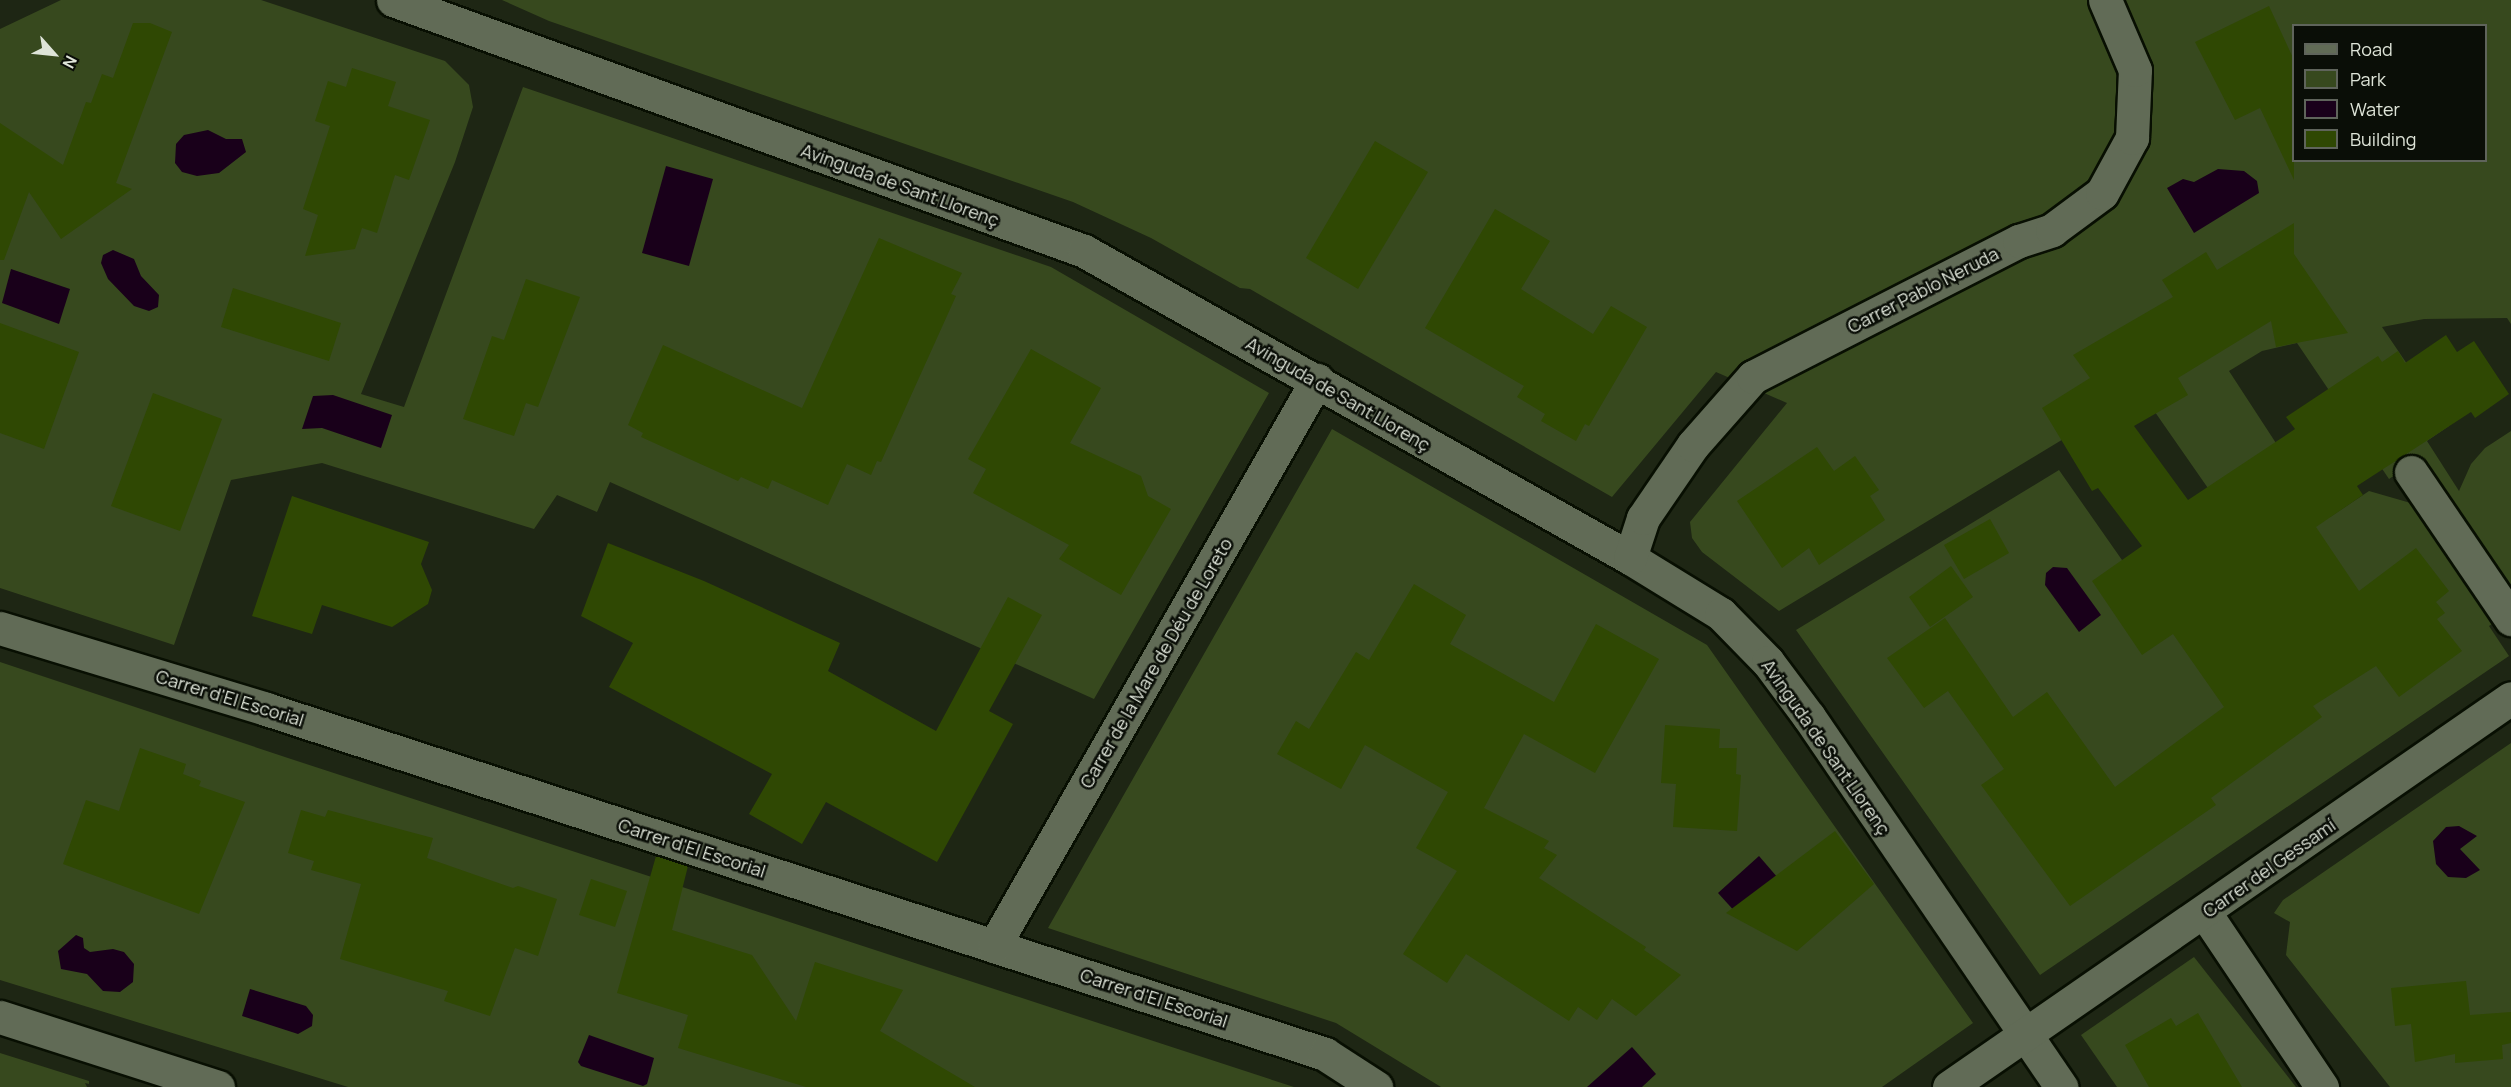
<!DOCTYPE html>
<html>
<head>
<meta charset="utf-8">
<style>
  body { margin:0 }
  #map { position:relative; width:2511px; height:1087px; overflow:hidden; background:#1e2614; font-family:Manrope,sans-serif }
  div>[style] { position:absolute }
  [style*='--x'] { left:calc(var(--x)*1px); top:calc(var(--y)*1px); width:calc(var(--w)*1px); rotate:calc(var(--a)*1deg) }
  .green>* { inset:0; background:#37491e }
  .water>* { inset:0; background:#19001a }
  .building>* { inset:0; background:#2f4803 }
  .roads { filter:drop-shadow(2px 0 #080f02) drop-shadow(-2px 0 #080f02) drop-shadow(0 2px #080f02) drop-shadow(0 -2px #080f02) }
  .minor>* { height:33px; margin:-16.5px; padding:0 16.5px; transform-origin:16.5px; border-radius:16.5px; background:#616b56 }
  span { translate:-50% -50%; white-space:nowrap; text-align:center; line-height:1.15; -webkit-text-stroke:5px #0a0e07; paint-order:stroke }
  .street-label { font-size:18px; color:#dee4d8 }
  .legend { position:absolute; left:2292px; top:24px; width:195px; height:138px; box-sizing:border-box; background:#0a0e07; border:2px solid #5f645b; margin:0; padding:8px 10px; list-style:none; font-size:18px; color:#dee4d8 }
  .legend li { display:flex; align-items:center; gap:12px; height:30px }
  .legend b { width:30px; border:2px solid #5f645b }
  .north { position:absolute; left:24px; top:24px; width:60px; height:60px; -webkit-text-stroke:4px #0a0e07; paint-order:stroke; rotate:117deg; font-size:16px; font-weight:700; line-height:24px; text-align:center; color:#dee4d8 }
  .north::after { content:''; display:block; margin:auto; width:21px; height:27px; background:#dee4d8; clip-path:polygon(50% 0,100% 100%,50% 72%,0 100%) }
</style>
</head>
<body>
<div id="map">
  <div class="green">
    <i style="clip-path:polygon(61px 0,261px 0,445px 61px,469px 85px,473px 107px,455px 162px,361px 394px,404px 407px,523px 87px,1051px 267px,1269px 393px,1094px 699px,610px 482px,597px 512px,557px 495px,534px 529px,322px 463px,231px 480px,174px 645px,0 588px,0 29px)"></i>
    <i style="clip-path:polygon(evenodd,502px 0,2511px 0,2511px 324px,2507px 318px,2424px 319px,2382px 327px,2449px 426px,2427px 441px,2459px 491px,2471px 464px,2485px 448px,2511px 431px,2511px 600px,2411px 464px,2389px 479px,2297px 343px,2262px 351px,2229px 371px,2287px 460px,2330px 517px,2369px 491px,2428px 508px,2501px 618px,2489px 626px,2509px 656px,2040px 975px,1796px 630px,2059px 470px,2122px 560px,2265px 570px,2141px 392px,1779px 611px,1702px 552px,1692px 538px,1690px 522px,1787px 403px,1716px 372px,1612px 497px,1250px 289px,1240px 288px,1151px 238px,1073px 202px,549px 21px,502px 0,2294px 26px,2486px 26px,2486px 160px,2294px 160px,2294px 26px)"></i>
    <i style="clip-path:polygon(1332px 429px,1707px 645px,1973px 1023px,1882px 1087px,1441px 1087px,1336px 1023px,1048px 928px)"></i>
    <i style="clip-path:polygon(0 662px,291px 759px,1294px 1087px,348px 1087px,0 980px)"></i>
    <i style="clip-path:polygon(2511px 743px,2511px 1087px,2390px 1087px,2286px 955px,2290px 922px,2274px 913px,2283px 900px)"></i>
    <i style="clip-path:polygon(2194px 957px,2296px 1087px,2117px 1087px,2081px 1035px)"></i>
    <i style="clip-path:polygon(0 1053px,89px 1081px,89px 1084px,85px 1083px,87px 1087px,0 1087px)"></i>
  </div>
  <div class="water">
    <i style="clip-path:polygon(208px 130px,226px 139px,242px 139px,246px 152px,219px 173px,197px 176px,182px 172px,175px 163px,176px 144px,184px 135px)"></i>
    <i style="clip-path:polygon(666px 166px,713px 179px,689px 266px,642px 253px)"></i>
    <i style="clip-path:polygon(2218px 169px,2244px 171px,2257px 181px,2259px 193px,2194px 233px,2167px 188px,2183px 179px,2194px 182px)"></i>
    <i style="clip-path:polygon(113px 250px,134px 259px,141px 276px,159px 295px,158px 307px,149px 311px,134px 306px,108px 279px,101px 263px,103px 255px)"></i>
    <i style="clip-path:polygon(11px 269px,70px 289px,59px 324px,2px 303px)"></i>
    <i style="clip-path:polygon(333px 395px,392px 415px,381px 448px,322px 428px,302px 429px,313px 396px)"></i>
    <i style="clip-path:polygon(2053px 567px,2067px 568px,2101px 615px,2079px 632px,2045px 585px,2046px 573px)"></i>
    <i style="clip-path:polygon(2459px 826px,2477px 836px,2460px 849px,2480px 870px,2466px 878px,2448px 877px,2436px 864px,2433px 841px,2446px 827px)"></i>
    <i style="clip-path:polygon(1759px 856px,1778px 878px,1738px 915px,1718px 893px)"></i>
    <i style="clip-path:polygon(76px 935px,83px 938px,84px 948px,90px 952px,113px 949px,124px 952px,134px 964px,133px 982px,120px 992px,103px 991px,87px 974px,61px 969px,58px 951px)"></i>
    <i style="clip-path:polygon(250px 989px,306px 1006px,313px 1015px,312px 1026px,298px 1034px,242px 1016px)"></i>
    <i style="clip-path:polygon(589px 1035px,654px 1058px,647px 1084px,643px 1086px,581px 1066px,578px 1062px)"></i>
    <i style="clip-path:polygon(1632px 1047px,1656px 1074px,1642px 1087px,1587px 1087px)"></i>
  </div>
  <div class="building">
    <i style="clip-path:polygon(2269px 6px,2294px 60px,2294px 180px,2260px 108px,2235px 120px,2195px 42px)"></i>
    <i style="clip-path:polygon(133px 23px,150px 23px,172px 32px,116px 183px,132px 189px,61px 239px,29px 192px,4px 260px,0 260px,0 123px,63px 165px,86px 102px,91px 103px,102px 74px,113px 78px)"></i>
    <i style="clip-path:polygon(352px 68px,396px 82px,388px 106px,430px 120px,409px 180px,395px 175px,377px 233px,362px 228px,355px 249px,305px 256px,318px 215px,303px 209px,330px 126px,315px 121px,328px 81px,346px 87px)"></i>
    <i style="clip-path:polygon(1375px 141px,1428px 172px,1358px 289px,1306px 258px)"></i>
    <i style="clip-path:polygon(1495px 209px,1550px 241px,1521px 289px,1593px 334px,1611px 306px,1647px 327px,1589px 426px,1585px 424px,1576px 441px,1541px 421px,1545px 414px,1517px 397px,1524px 386px,1425px 328px)"></i>
    <i style="clip-path:polygon(2294px 223px,2294px 254px,2348px 333px,2276px 347px,2271px 321px,2178px 378px,2188px 395px,2134px 426px,2188px 500px,2295px 429px,2286px 417px,2378px 356px,2382px 362px,2398px 351px,2405px 363px,2446px 335px,2457px 352px,2474px 341px,2509px 394px,2475px 418px,2471px 412px,2357px 486px,2363px 495px,2316px 527px,2359px 591px,2416px 548px,2449px 591px,2436px 602px,2445px 613px,2437px 619px,2462px 651px,2399px 697px,2376px 666px,2313px 706px,2322px 717px,2211px 798px,2216px 805px,2070px 906px,1981px 785px,2004px 769px,1948px 691px,1924px 708px,1887px 658px,1945px 618px,2013px 717px,2047px 692px,2115px 787px,2224px 707px,2173px 634px,2142px 655px,2092px 581px,2142px 546px,2098px 488px,2092px 491px,2042px 408px,2090px 378px,2073px 355px,2173px 297px,2162px 280px,2206px 252px,2217px 270px)"></i>
    <i style="clip-path:polygon(879px 238px,962px 273px,951px 294px,956px 296px,881px 462px,877px 461px,871px 475px,847px 464px,828px 505px,772px 480px,768px 489px,741px 477px,738px 481px,641px 437px,643px 433px,628px 425px,663px 345px,802px 408px)"></i>
    <i style="clip-path:polygon(526px 279px,580px 297px,538px 407px,526px 403px,514px 436px,463px 419px,492px 336px,504px 340px)"></i>
    <i style="clip-path:polygon(233px 288px,341px 323px,329px 361px,221px 327px)"></i>
    <i style="clip-path:polygon(0 323px,79px 352px,44px 449px,0 433px)"></i>
    <i style="clip-path:polygon(1031px 349px,1101px 388px,1070px 443px,1141px 476px,1148px 496px,1171px 509px,1121px 595px,1059px 559px,1069px 545px,973px 493px,986px 469px,968px 459px)"></i>
    <i style="clip-path:polygon(153px 393px,222px 419px,180px 531px,111px 506px)"></i>
    <i style="clip-path:polygon(1817px 447px,1834px 471px,1855px 456px,1879px 490px,1870px 496px,1885px 520px,1819px 565px,1809px 548px,1782px 568px,1737px 501px)"></i>
    <i style="clip-path:polygon(292px 496px,429px 542px,421px 564px,432px 590px,428px 604px,392px 627px,322px 605px,312px 634px,252px 616px)"></i>
    <i style="clip-path:polygon(1990px 519px,2009px 553px,1964px 579px,1944px 545px)"></i>
    <i style="clip-path:polygon(608px 543px,704px 581px,840px 643px,828px 671px,936px 731px,1008px 597px,1042px 615px,989px 711px,1013px 724px,937px 862px,826px 802px,802px 844px,749px 814px,772px 774px,609px 687px,633px 643px,581px 616px)"></i>
    <i style="clip-path:polygon(1951px 566px,1973px 597px,1930px 627px,1909px 597px)"></i>
    <i style="clip-path:polygon(1414px 584px,1466px 615px,1450px 644px,1554px 702px,1596px 624px,1659px 659px,1595px 773px,1524px 734px,1484px 808px,1549px 841px,1544px 848px,1557px 855px,1539px 878px,1646px 947px,1644px 950px,1681px 975px,1636px 1016px,1612px 999px,1597px 1020px,1578px 1007px,1569px 1021px,1466px 954px,1447px 983px,1403px 954px,1457px 871px,1416px 848px,1448px 792px,1365px 745px,1341px 789px,1277px 754px,1296px 721px,1309px 729px,1356px 652px,1369px 660px)"></i>
    <i style="clip-path:polygon(1665px 725px,1720px 729px,1719px 748px,1737px 748px,1736px 774px,1741px 775px,1737px 831px,1673px 827px,1676px 784px,1661px 783px)"></i>
    <i style="clip-path:polygon(140px 748px,186px 764px,183px 774px,201px 781px,199px 786px,245px 802px,199px 914px,63px 864px,86px 800px,119px 811px)"></i>
    <i style="clip-path:polygon(301px 810px,325px 817px,328px 810px,433px 838px,427px 858px,513px 888px,518px 886px,557px 899px,538px 956px,515px 948px,490px 1016px,444px 1001px,448px 991px,340px 959px,361px 884px,311px 870px,314px 861px,288px 853px)"></i>
    <i style="clip-path:polygon(1835px 831px,1874px 884px,1797px 951px,1726px 913px)"></i>
    <i style="clip-path:polygon(656px 856px,688px 866px,672px 930px,752px 955px,796px 1021px,815px 962px,903px 990px,880px 1031px,975px 1087px,806px 1087px,678px 1048px,688px 1015px,617px 993px)"></i>
    <i style="clip-path:polygon(591px 879px,627px 891px,615px 927px,579px 915px)"></i>
    <i style="clip-path:polygon(2466px 981px,2470px 1015px,2511px 1012px,2511px 1043px,2502px 1045px,2503px 1059px,2455px 1063px,2455px 1054px,2415px 1062px,2411px 1024px,2395px 1026px,2391px 988px)"></i>
    <i style="clip-path:polygon(2198px 1013px,2242px 1087px,2149px 1087px,2125px 1045px,2171px 1018px,2176px 1026px)"></i>
  </div>
  <div class="roads">
    <div class="minor">
      <i style="--x:393;--y:0;--w:735;--a:19.96"></i>
      <i style="--x:1084;--y:251;--w:626;--a:29.35"></i>
      <i style="--x:1630;--y:558;--w:107;--a:31.6"></i>
      <i style="--x:1721;--y:614;--w:67;--a:45.6"></i>
      <i style="--x:1768;--y:662;--w:69;--a:53.3"></i>
      <i style="--x:1809;--y:717;--w:448;--a:55.7"></i>
      <i style="--x:2411;--y:472;--w:178;--a:55.8"></i>
      <i style="--x:1630;--y:558;--w:42;--a:-72"></i>
      <i style="--x:1643;--y:518;--w:88;--a:-55.6"></i>
      <i style="--x:1693;--y:445;--w:91;--a:-48.6"></i>
      <i style="--x:1753;--y:377;--w:299;--a:-27.1"></i>
      <i style="--x:2019;--y:241;--w:35;--a:-18"></i>
      <i style="--x:2052;--y:230;--w:62;--a:-36.5"></i>
      <i style="--x:2102;--y:193;--w:63;--a:-61.4"></i>
      <i style="--x:2132;--y:138;--w:68;--a:-87.5"></i>
      <i style="--x:2135;--y:70;--w:76;--a:-113.2"></i>
      <i style="--x:0;--y:628;--w:278;--a:16.9"></i>
      <i style="--x:266;--y:709;--w:1114;--a:18.04"></i>
      <i style="--x:1325;--y:1054;--w:61;--a:32.9"></i>
      <i style="--x:2205;--y:913;--w:210;--a:56.1"></i>
      <i style="--x:994;--y:946;--w:652;--a:-60.29"></i>
      <i style="--x:0;--y:1017;--w:229;--a:17.8"></i>
      <i style="--x:1949;--y:1087;--w:683;--a:-34.69"></i>
    </div>
  </div>
  <div class="street-label">
    <span style="left:900px;top:185px;rotate:20deg">Avinguda de Sant Llorenç</span>
    <span style="left:1923px;top:290px;rotate:-27deg">Carrer Pablo Neruda</span>
    <span style="left:1338px;top:394px;rotate:30deg">Avinguda de Sant Llorenç</span>
    <span style="left:1156px;top:663px;rotate:-60deg">Carrer de la Mare de Déu de Loreto</span>
    <span style="left:230px;top:698px;rotate:17deg">Carrer d'El Escorial</span>
    <span style="left:1826px;top:747px;rotate:55deg">Avinguda de Sant Llorenç</span>
    <span style="left:692px;top:848px;rotate:18deg">Carrer d'El Escorial</span>
    <span style="left:2269px;top:868px;rotate:-35deg">Carrer del Gessamí</span>
    <span style="left:1154px;top:998px;rotate:18deg">Carrer d'El Escorial</span>
  </div>
  <ul class="legend">
  <li><b style="height:8px;background:#616b56"></b>Road</li>
  <li><b style="height:16px;background:#37491e"></b>Park</li>
  <li><b style="height:16px;background:#19001a"></b>Water</li>
  <li><b style="height:16px;background:#2f4803"></b>Building</li>
  </ul>
  <div class="north">N</div>
</div>
</body>
</html>
